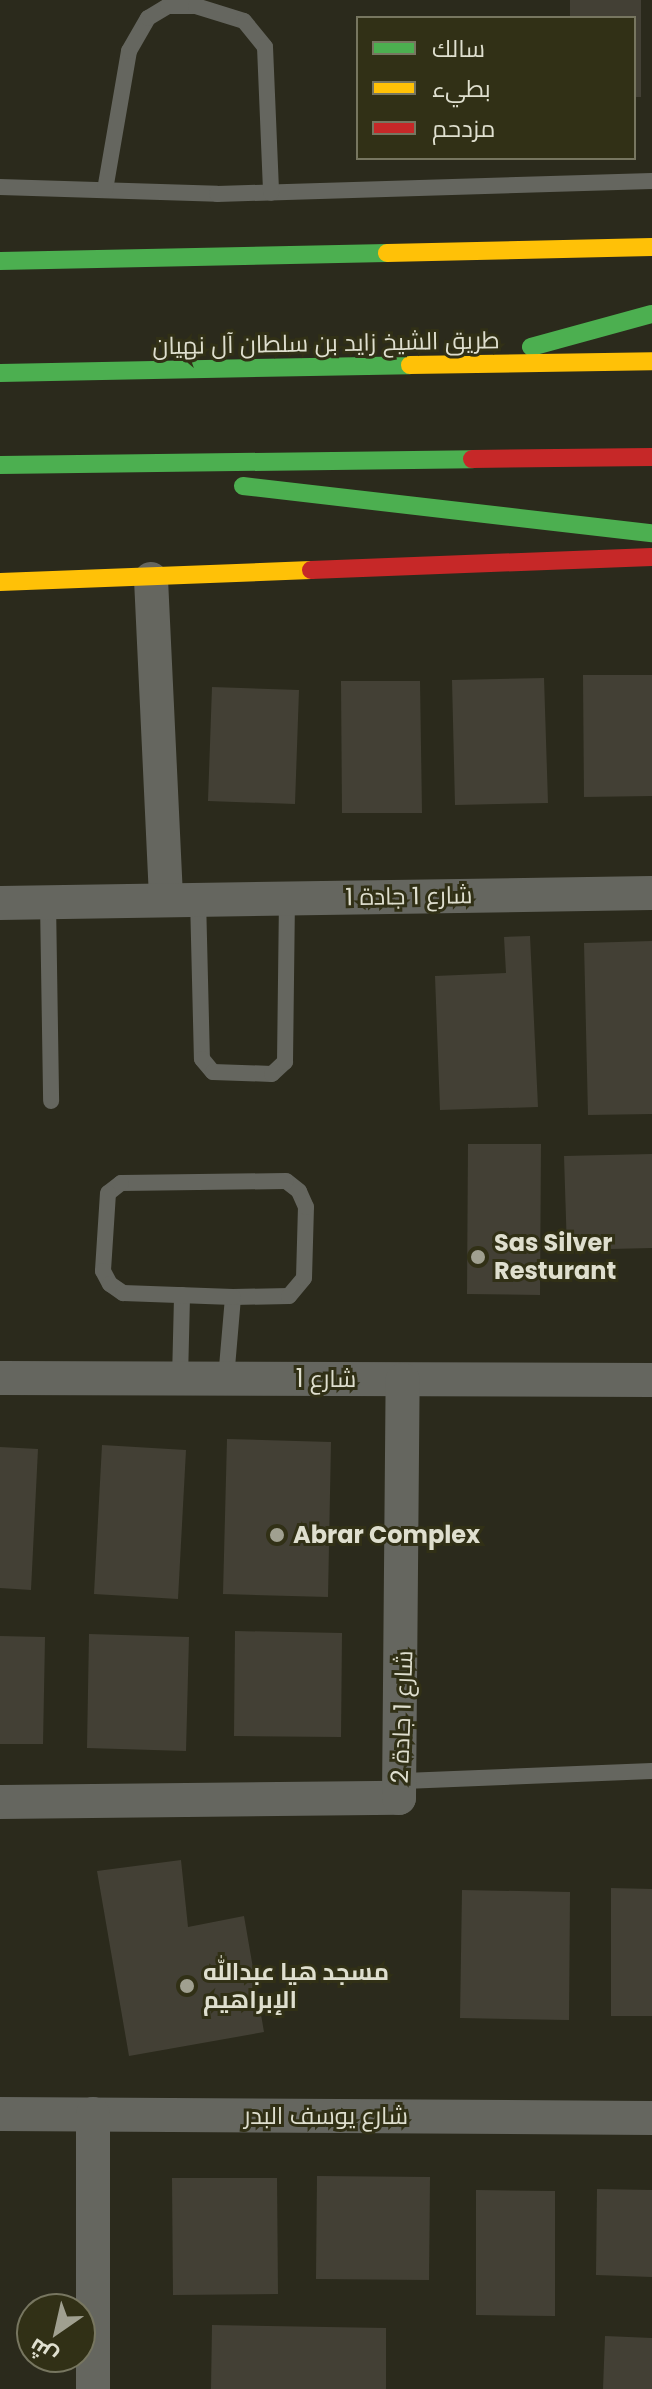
<!DOCTYPE html>
<html>
<head>
<meta charset="utf-8">
<style>
  body { margin:0 }
  #map { position:relative; width:652px; height:2389px; overflow:hidden; background:#2b2a1c; font-family:Poppins,Cairo,sans-serif }
  div>[style] { position:absolute }
  [style*='--x'] { left:calc(var(--x)*1px); top:calc(var(--y)*1px); width:calc(var(--w)*1px); rotate:calc(var(--a)*1deg) }
  .building>* { inset:0; background:#434035 }
  .lane>* { height:16px; margin:-8px; padding:0 8px; transform-origin:8px; border-radius:8px; background:#65665f }
  .street>* { height:34px; margin:-17px; padding:0 17px; transform-origin:17px; border-radius:17px; background:#65665f }
  .fast>* { height:18px; margin:-9px; padding:0 9px; transform-origin:9px; border-radius:9px; background:#4caf50 }
  .slow>* { height:18px; margin:-9px; padding:0 9px; transform-origin:9px; border-radius:9px; background:#ffc107 }
  .jam>* { height:18px; margin:-9px; padding:0 9px; transform-origin:9px; border-radius:9px; background:#c62828 }
  .dots>* { width:22px; height:22px; translate:-50% -50%; box-sizing:border-box; border:4px solid #313016; border-radius:50% }
  span { translate:-50% -50%; white-space:nowrap; text-align:center; line-height:1.15; -webkit-text-stroke:6px #313016; paint-order:stroke }
  .street-label { font-size:24px; color:#dfdfcf }
  .poi-label { font-size:24px; color:#dfdfcf; font-weight:700 }
  .left { translate:0 -50%; text-align:left }
  .legend { position:absolute; left:356px; top:16px; width:280px; height:144px; box-sizing:border-box; background:#313016; border:2px solid #777660; margin:0; padding:10px 14px; list-style:none; font-size:24px; color:#dfdfcf }
  .legend li { display:flex; align-items:center; gap:16px; height:40px }
  .legend b { width:40px; border:2px solid #777660 }
  .north { position:absolute; left:16px; top:2293px; width:80px; height:80px; box-sizing:border-box; background:#313016; border:2px solid #777660; border-radius:50%; rotate:214deg; font-size:22px; font-weight:700; line-height:32px; text-align:center; color:#dfdfcf }
  .north::after { content:''; display:block; margin:auto; width:28px; height:36px; background:#a0a090; clip-path:polygon(50% 0,100% 100%,50% 72%,0 100%) }
</style>
</head>
<body>
<div id="map">
  <div class="building">
    <i style="clip-path:polygon(570px 0,641px 0,641px 97px,634px 97px,634px 18px,570px 18px)"></i>
    <i style="clip-path:polygon(583px 675px,652px 675px,652px 796px,584px 797px)"></i>
    <i style="clip-path:polygon(544px 678px,548px 803px,455px 805px,452px 680px)"></i>
    <i style="clip-path:polygon(341px 681px,420px 681px,422px 813px,342px 813px)"></i>
    <i style="clip-path:polygon(212px 687px,299px 690px,295px 804px,208px 801px)"></i>
    <i style="clip-path:polygon(530px 936px,538px 1107px,440px 1110px,435px 976px,506px 973px,504px 937px)"></i>
    <i style="clip-path:polygon(652px 941px,652px 1114px,588px 1115px,584px 943px)"></i>
    <i style="clip-path:polygon(468px 1144px,541px 1144px,540px 1295px,467px 1294px)"></i>
    <i style="clip-path:polygon(652px 1154px,652px 1248px,567px 1250px,564px 1156px)"></i>
    <i style="clip-path:polygon(227px 1439px,331px 1442px,328px 1597px,223px 1594px)"></i>
    <i style="clip-path:polygon(102px 1445px,186px 1450px,178px 1599px,94px 1594px)"></i>
    <i style="clip-path:polygon(0 1447px,38px 1449px,31px 1590px,0 1588px)"></i>
    <i style="clip-path:polygon(235px 1631px,342px 1633px,341px 1737px,234px 1736px)"></i>
    <i style="clip-path:polygon(89px 1634px,189px 1637px,186px 1751px,87px 1748px)"></i>
    <i style="clip-path:polygon(0 1636px,45px 1637px,43px 1744px,0 1744px)"></i>
    <i style="clip-path:polygon(181px 1860px,188px 1927px,244px 1916px,264px 2032px,129px 2056px,97px 1871px)"></i>
    <i style="clip-path:polygon(611px 1888px,652px 1889px,652px 2016px,611px 2016px)"></i>
    <i style="clip-path:polygon(462px 1890px,570px 1892px,569px 2020px,460px 2018px)"></i>
    <i style="clip-path:polygon(317px 2176px,430px 2177px,429px 2280px,316px 2279px)"></i>
    <i style="clip-path:polygon(172px 2178px,277px 2178px,278px 2294px,173px 2295px)"></i>
    <i style="clip-path:polygon(597px 2189px,652px 2190px,652px 2277px,596px 2275px)"></i>
    <i style="clip-path:polygon(476px 2190px,555px 2191px,555px 2316px,476px 2315px)"></i>
    <i style="clip-path:polygon(212px 2325px,386px 2328px,386px 2389px,211px 2389px)"></i>
    <i style="clip-path:polygon(605px 2336px,652px 2338px,652px 2389px,603px 2389px)"></i>
  </div>
  <div class="lane">
    <i style="--x:0;--y:187;--w:217;--a:1.8"></i>
    <i style="--x:217;--y:194;--w:435;--a:-1.7"></i>
    <i style="--x:105;--y:190;--w:141;--a:-80.2"></i>
    <i style="--x:129;--y:51;--w:38;--a:-60"></i>
    <i style="--x:148;--y:18;--w:23;--a:-31"></i>
    <i style="--x:168;--y:6;--w:28;--a:0"></i>
    <i style="--x:196;--y:6;--w:50;--a:17.4"></i>
    <i style="--x:244;--y:21;--w:33;--a:51"></i>
    <i style="--x:265;--y:47;--w:146;--a:87.6"></i>
    <i style="--x:198;--y:898;--w:161;--a:88.6"></i>
    <i style="--x:202;--y:1059;--w:17;--a:50"></i>
    <i style="--x:213;--y:1072;--w:59;--a:1.9"></i>
    <i style="--x:272;--y:1074;--w:18;--a:-43"></i>
    <i style="--x:285;--y:1062;--w:165;--a:-89.3"></i>
    <i style="--x:48;--y:902;--w:199;--a:89.1"></i>
    <i style="--x:180;--y:1379;--w:84;--a:-88.6"></i>
    <i style="--x:226;--y:1379;--w:82;--a:-85.1"></i>
    <i style="--x:233;--y:1297;--w:56;--a:-1"></i>
    <i style="--x:289;--y:1296;--w:23;--a:-50"></i>
    <i style="--x:304;--y:1278;--w:71;--a:-88.4"></i>
    <i style="--x:306;--y:1207;--w:17;--a:-114"></i>
    <i style="--x:299;--y:1191;--w:16;--a:-142"></i>
    <i style="--x:286;--y:1181;--w:165;--a:179.3"></i>
    <i style="--x:121;--y:1183;--w:16;--a:142"></i>
    <i style="--x:108;--y:1193;--w:78;--a:93.7"></i>
    <i style="--x:103;--y:1271;--w:15;--a:62"></i>
    <i style="--x:110;--y:1284;--w:16;--a:35"></i>
    <i style="--x:123;--y:1293;--w:110;--a:2.1"></i>
    <i style="--x:404;--y:1781;--w:248;--a:-2.3"></i>
  </div>
  <div class="street">
    <i style="--x:151;--y:579;--w:320;--a:87.3"></i>
    <i style="--x:0;--y:903;--w:652;--a:-0.88"></i>
    <i style="--x:0;--y:1378;--w:652;--a:0.18"></i>
    <i style="--x:0;--y:1802;--w:399;--a:-0.6"></i>
    <i style="--x:399;--y:1798;--w:418;--a:-89.5"></i>
    <i style="--x:0;--y:2114;--w:652;--a:0.35"></i>
    <i style="--x:93;--y:2389;--w:275;--a:-90"></i>
  </div>
  <div class="fast">
    <i style="--x:0;--y:261;--w:387;--a:-1.2"></i>
    <i style="--x:531;--y:347;--w:125;--a:-15.3"></i>
    <i style="--x:0;--y:373;--w:410;--a:-1.1"></i>
    <i style="--x:0;--y:465;--w:472;--a:-0.7"></i>
    <i style="--x:243;--y:486;--w:412;--a:6.6"></i>
  </div>
  <div class="slow">
    <i style="--x:387;--y:253;--w:265;--a:-1.3"></i>
    <i style="--x:410;--y:365;--w:242;--a:-0.9"></i>
    <i style="--x:0;--y:582;--w:311;--a:-2.2"></i>
  </div>
  <div class="jam">
    <i style="--x:472;--y:459;--w:180;--a:-0.6"></i>
    <i style="--x:311;--y:570;--w:341;--a:-2.2"></i>
  </div>
  <div class="dots">
    <i style="left:478px;top:1257px;background:#a0a090"></i>
    <i style="left:277px;top:1535px;background:#a0a090"></i>
    <i style="left:187px;top:1986px;background:#a0a090"></i>
  </div>
  <div class="street-label">
    <span style="left:326px;top:343px;rotate:-1deg">طريق الشيخ زايد بن سلطان آل نهيان</span>
    <span style="left:409px;top:896px;rotate:-1deg">شارع 1 جادة 1</span>
    <span style="left:326px;top:1379px">شارع 1</span>
    <span style="left:402px;top:1717px;rotate:-88deg">شارع 1 جادة 2</span>
    <span style="left:326px;top:2116px">شارع يوسف البدر</span>
  </div>
  <div class="poi-label">
    <span class="left" style="left:494px;top:1257px">Sas Silver<br>Resturant</span>
    <span class="left" style="left:293px;top:1535px">Abrar Complex</span>
    <span class="left" style="left:203px;top:1986px">مسجد هيا عبدالله<br>الإبراهيم</span>
  </div>
  <ul class="legend">
  <li><b style="height:10px;background:#4caf50"></b>سالك</li>
  <li><b style="height:10px;background:#ffc107"></b>بطيء</li>
  <li><b style="height:10px;background:#c62828"></b>مزدحم</li>
  </ul>
  <div class="north">ش</div>
</div>
</body>
</html>
